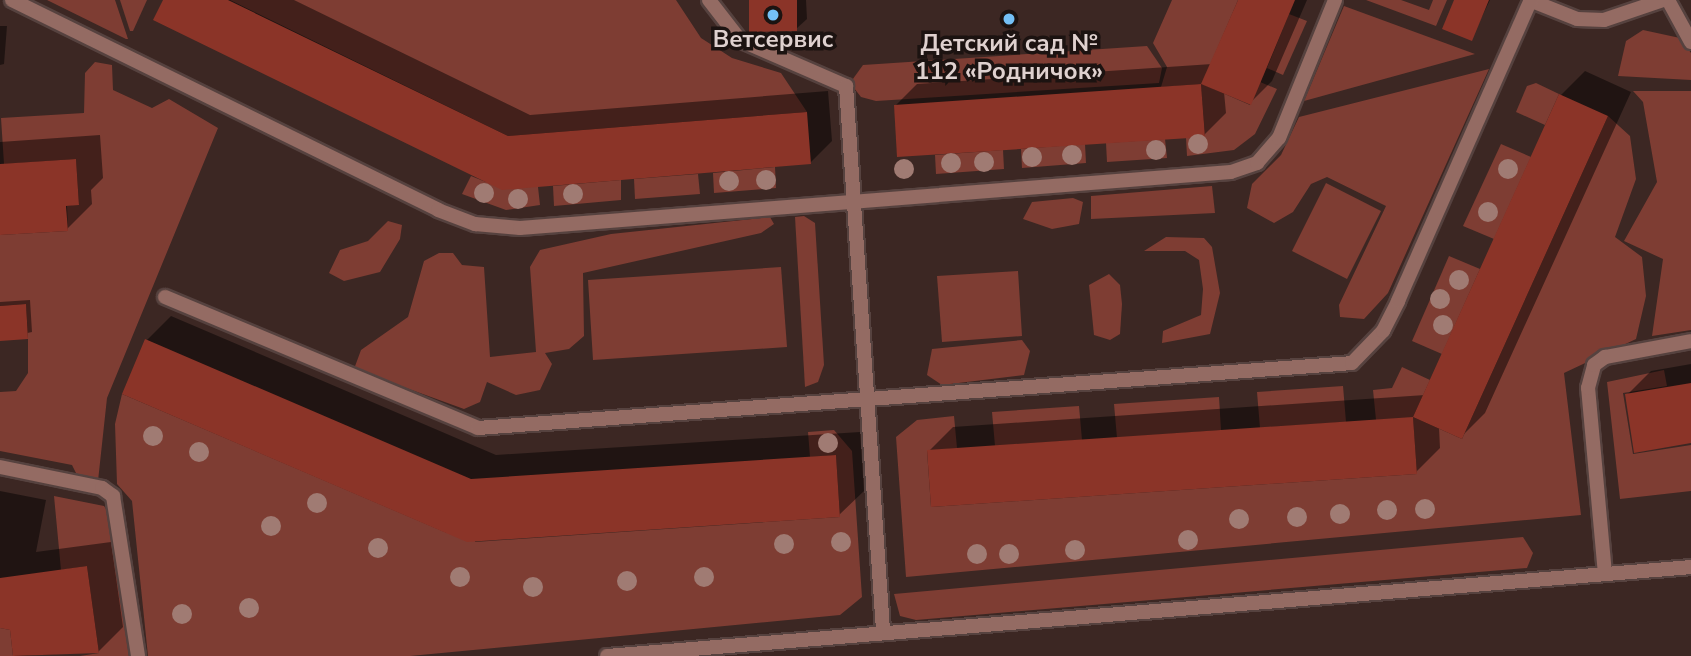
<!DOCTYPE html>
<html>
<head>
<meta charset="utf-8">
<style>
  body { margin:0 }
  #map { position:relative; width:1691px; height:656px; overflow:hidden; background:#3c2723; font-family:"Nunito Sans",sans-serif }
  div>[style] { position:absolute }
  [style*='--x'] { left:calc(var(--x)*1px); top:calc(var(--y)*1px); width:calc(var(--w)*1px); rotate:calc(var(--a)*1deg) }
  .green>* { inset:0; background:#7e3d33 }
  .shadow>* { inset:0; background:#0007 }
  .building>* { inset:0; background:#8b3428 }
  .roads { filter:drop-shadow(2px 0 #56423f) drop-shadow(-2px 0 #56423f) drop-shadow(0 2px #56423f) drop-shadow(0 -2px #56423f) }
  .service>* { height:14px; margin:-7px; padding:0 7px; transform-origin:7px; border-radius:7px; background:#946b63 }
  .minor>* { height:14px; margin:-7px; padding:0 7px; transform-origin:7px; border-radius:7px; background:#946b63 }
  .trees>* { width:20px; height:20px; margin:-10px; border-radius:50%; background:#a07b73 }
  .dots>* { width:19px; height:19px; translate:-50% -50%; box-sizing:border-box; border:4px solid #1c1311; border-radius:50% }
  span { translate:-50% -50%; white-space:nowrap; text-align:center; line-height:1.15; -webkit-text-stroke:7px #1c1311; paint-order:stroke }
  .poi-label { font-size:24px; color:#dfd1cf; font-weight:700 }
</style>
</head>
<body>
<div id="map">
  <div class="green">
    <i style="clip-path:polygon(47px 0,115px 0,128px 39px,126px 39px)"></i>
    <i style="clip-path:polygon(120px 0,147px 0,133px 31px,130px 31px)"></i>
    <i style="clip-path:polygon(230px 0,676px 0,701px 38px,732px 58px,781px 73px,807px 112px,508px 136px,538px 187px,540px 205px,506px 210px,462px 194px,471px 176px,486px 182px,508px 136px)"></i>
    <i style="clip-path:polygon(1172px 0,1238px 0,1202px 84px,1250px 105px,1260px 82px,1277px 89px,1255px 134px,1234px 150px,1187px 156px,1186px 138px,1205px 136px,1201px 84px,1161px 87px,1167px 67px,1153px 43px)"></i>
    <i style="clip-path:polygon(1366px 0,1401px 0,1429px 10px,1433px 0,1447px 0,1436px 26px)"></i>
    <i style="clip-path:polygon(1344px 6px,1475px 54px,1304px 101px)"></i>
    <i style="clip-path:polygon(1289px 14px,1307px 21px,1283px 75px,1267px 68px)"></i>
    <i style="clip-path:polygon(1643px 30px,1680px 38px,1691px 53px,1691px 80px,1618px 76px,1626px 41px)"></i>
    <i style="clip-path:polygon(1147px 46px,1162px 68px,1159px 83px,876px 101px,861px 97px,850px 83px,863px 65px)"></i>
    <i style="clip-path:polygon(95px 62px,112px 65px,113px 90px,152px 108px,169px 99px,218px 128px,107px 398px,98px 481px,78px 477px,72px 465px,0 451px,0 392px,16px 391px,28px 373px,28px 338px,26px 304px,0 306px,0 235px,68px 231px,67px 206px,79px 204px,76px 159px,4px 164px,1px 118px,84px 113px,85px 73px)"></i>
    <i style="clip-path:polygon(1489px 69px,1388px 293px,1364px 319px,1340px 317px,1339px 305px,1386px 206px,1327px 177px,1311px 184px,1293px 212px,1274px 223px,1247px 208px,1252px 184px,1281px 155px,1299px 117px)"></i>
    <i style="clip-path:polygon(1536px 83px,1559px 94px,1545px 125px,1516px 112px,1527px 86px)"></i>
    <i style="clip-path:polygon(1633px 91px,1691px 91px,1691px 330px,1652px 336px,1663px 259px,1624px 241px,1657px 182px,1643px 102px)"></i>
    <i style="clip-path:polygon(1608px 116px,1630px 136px,1636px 179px,1615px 237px,1642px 257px,1646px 296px,1636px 339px,1564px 373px,1581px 515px,906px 577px,896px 437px,917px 420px,954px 416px,957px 448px,927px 451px,931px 507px,1417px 474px,1413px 418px,1376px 420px,1373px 390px,1392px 388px,1402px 367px,1430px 380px,1413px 417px,1462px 439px)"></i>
    <i style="clip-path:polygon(1165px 139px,1167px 158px,1107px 162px,1106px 143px)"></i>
    <i style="clip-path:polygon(1085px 144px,1086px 163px,1022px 168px,1021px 149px)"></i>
    <i style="clip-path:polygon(1501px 144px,1531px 157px,1494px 239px,1463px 226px)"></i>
    <i style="clip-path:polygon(1003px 150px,1004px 169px,936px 174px,935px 155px)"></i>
    <i style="clip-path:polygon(775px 167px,776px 188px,714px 193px,713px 173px)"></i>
    <i style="clip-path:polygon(698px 174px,700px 194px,635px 199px,634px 179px)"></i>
    <i style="clip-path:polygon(621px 180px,621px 200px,554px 206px,553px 186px)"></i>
    <i style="clip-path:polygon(1326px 183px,1381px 211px,1347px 279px,1292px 251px)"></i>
    <i style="clip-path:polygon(1212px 186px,1215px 213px,1091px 219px,1091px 196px)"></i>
    <i style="clip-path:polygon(1073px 198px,1083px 202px,1079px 224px,1052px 229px,1023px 219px,1032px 202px)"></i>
    <i style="clip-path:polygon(804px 216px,815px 223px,824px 365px,818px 382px,805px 387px,795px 217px)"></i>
    <i style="clip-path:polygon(770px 217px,774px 224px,761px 233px,583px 273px,584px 336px,569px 349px,545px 353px,552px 364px,540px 390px,516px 395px,487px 382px,480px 402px,464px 409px,354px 369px,361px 350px,408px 317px,424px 261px,439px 253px,453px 253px,462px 265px,484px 267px,490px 357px,536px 352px,530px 267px,540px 250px,611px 234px)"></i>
    <i style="clip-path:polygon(388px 221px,402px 225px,400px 239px,380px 272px,344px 281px,329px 273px,340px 250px,368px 241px)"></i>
    <i style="clip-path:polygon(1166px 237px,1204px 238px,1212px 247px,1220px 293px,1210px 334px,1162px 343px,1163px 331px,1201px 315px,1203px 289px,1199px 260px,1185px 251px,1144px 251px)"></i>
    <i style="clip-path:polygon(1449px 256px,1480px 269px,1442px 354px,1412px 341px)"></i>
    <i style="clip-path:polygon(781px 267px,787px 347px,593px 360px,588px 280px)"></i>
    <i style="clip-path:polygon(1018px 271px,1022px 336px,942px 342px,937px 276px)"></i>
    <i style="clip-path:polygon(1109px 274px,1120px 285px,1122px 304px,1120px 334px,1110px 340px,1094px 335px,1089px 285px)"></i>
    <i style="clip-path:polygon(1022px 340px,1030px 351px,1024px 375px,942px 385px,927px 375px,932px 349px)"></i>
    <i style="clip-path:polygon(1664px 370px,1667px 386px,1623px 393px,1633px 454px,1691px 445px,1691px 491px,1620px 499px,1607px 382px)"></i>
    <i style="clip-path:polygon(1343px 386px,1346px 422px,1260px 428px,1257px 392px)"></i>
    <i style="clip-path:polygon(122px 394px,447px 533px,471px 479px,475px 542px,840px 517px,836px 455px,810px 457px,808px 432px,834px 430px,852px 451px,862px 597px,840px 615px,410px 656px,148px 656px,132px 501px,117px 484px,115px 424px)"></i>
    <i style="clip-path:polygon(1219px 397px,1221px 430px,1117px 438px,1114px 404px)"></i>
    <i style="clip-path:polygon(1079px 406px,1082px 440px,995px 446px,992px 412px)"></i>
    <i style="clip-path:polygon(54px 496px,104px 506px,110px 515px,129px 656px,80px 656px,99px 653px,87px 566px,61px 570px)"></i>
    <i style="clip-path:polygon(1523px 537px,1533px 553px,1527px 568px,916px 620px,900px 616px,894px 594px)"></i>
    <i style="clip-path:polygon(0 628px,10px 630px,13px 656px,0 656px)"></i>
  </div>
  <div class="shadow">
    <i style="clip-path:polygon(165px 0,294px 0,530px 115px,828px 91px,832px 141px,810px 163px,502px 188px)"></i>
    <i style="clip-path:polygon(751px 0,806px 0,807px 19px,796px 29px)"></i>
    <i style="clip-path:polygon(1240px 0,1307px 0,1272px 81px,1250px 103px,1224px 92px,1226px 113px,1204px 135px,895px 106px,917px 84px,1212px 64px)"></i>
    <i style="clip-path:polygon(1456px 0,1490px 0,1471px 39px)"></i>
    <i style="clip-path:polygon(0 26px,7px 26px,4px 64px,0 65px)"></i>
    <i style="clip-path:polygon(1585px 71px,1631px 92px,1485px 413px,1461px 437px,1439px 427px,1440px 448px,1416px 472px,929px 451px,953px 427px,1425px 395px,1561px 95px)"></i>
    <i style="clip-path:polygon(100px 135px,103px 178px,91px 190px,92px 204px,67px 229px,0 234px,0 142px)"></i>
    <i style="clip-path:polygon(30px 300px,32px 332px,0 339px,0 302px)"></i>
    <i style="clip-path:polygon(171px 316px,496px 455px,860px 432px,864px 491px,839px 515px,468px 540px,147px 340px)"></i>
    <i style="clip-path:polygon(1691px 364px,1691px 441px,1627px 395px,1651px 371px)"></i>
    <i style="clip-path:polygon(0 491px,46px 500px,36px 552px,111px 542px,123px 627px,98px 652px,15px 656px,11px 628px,0 626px)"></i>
  </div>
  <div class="building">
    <i style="clip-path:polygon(163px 0,228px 0,508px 136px,807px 112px,811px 164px,502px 190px,153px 20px)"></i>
    <i style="clip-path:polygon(749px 0,797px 0,797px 31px,749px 32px)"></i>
    <i style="clip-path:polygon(1238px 0,1295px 0,1251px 105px,1201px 84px)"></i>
    <i style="clip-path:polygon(1454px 0,1489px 0,1472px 41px,1442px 29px)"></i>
    <i style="clip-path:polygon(1201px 84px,1205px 137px,897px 157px,894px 105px)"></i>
    <i style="clip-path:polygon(1559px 94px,1608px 116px,1462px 439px,1413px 417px,1417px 474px,931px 507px,927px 450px,1413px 417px)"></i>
    <i style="clip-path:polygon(76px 159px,79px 205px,66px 206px,68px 231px,0 235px,0 164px)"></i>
    <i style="clip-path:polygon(26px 304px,28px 339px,0 341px,0 306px)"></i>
    <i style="clip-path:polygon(145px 339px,471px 479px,836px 455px,840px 517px,467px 542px,122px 394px)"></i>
    <i style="clip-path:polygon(1691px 383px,1691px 443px,1634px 453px,1625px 394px)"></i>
    <i style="clip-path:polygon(87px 566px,99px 653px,13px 656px,10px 630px,0 628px,0 578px)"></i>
  </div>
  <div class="roads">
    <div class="service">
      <i style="--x:12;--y:0;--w:475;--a:26.2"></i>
      <i style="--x:438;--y:210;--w:40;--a:21"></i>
      <i style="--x:475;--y:224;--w:45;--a:5.1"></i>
      <i style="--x:520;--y:228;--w:713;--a:-4.5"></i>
      <i style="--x:1231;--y:172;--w:28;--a:-19"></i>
      <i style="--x:1257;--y:163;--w:33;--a:-49"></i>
      <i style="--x:1279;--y:138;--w:149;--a:-67.9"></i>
      <i style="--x:709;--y:0;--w:51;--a:52.2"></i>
      <i style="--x:740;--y:40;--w:116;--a:23.5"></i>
      <i style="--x:846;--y:86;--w:545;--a:86.11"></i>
      <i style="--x:1668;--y:0;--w:48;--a:61.3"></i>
      <i style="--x:1532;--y:1;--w:48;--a:21.8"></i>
      <i style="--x:1577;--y:19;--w:27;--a:2"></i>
      <i style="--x:1604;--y:20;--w:62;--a:-18.7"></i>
      <i style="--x:165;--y:297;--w:339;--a:22.7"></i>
      <i style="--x:478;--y:428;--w:876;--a:-4.25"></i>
      <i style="--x:1352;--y:363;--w:45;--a:-45.9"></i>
      <i style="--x:1383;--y:331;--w:34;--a:-63"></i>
      <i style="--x:1398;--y:301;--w:329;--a:-66.2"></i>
      <i style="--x:0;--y:467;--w:104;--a:11.6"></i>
      <i style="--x:102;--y:488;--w:14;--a:36"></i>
      <i style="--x:113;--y:496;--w:162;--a:81.1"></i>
      <i style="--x:1605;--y:574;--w:187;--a:-95.2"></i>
      <i style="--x:1588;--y:388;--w:24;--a:-75"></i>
      <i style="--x:1594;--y:365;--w:14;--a:-36"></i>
      <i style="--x:1605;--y:357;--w:87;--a:-10.5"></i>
    </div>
    <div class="minor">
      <i style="--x:607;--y:656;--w:1088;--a:-4.69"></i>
    </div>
  </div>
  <div class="trees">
    <i style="left:1198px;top:144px"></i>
    <i style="left:1156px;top:150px"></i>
    <i style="left:1072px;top:155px"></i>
    <i style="left:1032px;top:157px"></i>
    <i style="left:984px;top:162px"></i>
    <i style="left:951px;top:163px"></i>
    <i style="left:904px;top:169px"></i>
    <i style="left:1508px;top:169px"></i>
    <i style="left:766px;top:180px"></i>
    <i style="left:729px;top:181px"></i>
    <i style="left:484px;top:193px"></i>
    <i style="left:573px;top:194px"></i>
    <i style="left:518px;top:199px"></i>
    <i style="left:1488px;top:212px"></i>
    <i style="left:1459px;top:280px"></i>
    <i style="left:1440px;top:299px"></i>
    <i style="left:1443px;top:325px"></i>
    <i style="left:153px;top:436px"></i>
    <i style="left:828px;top:443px"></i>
    <i style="left:199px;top:452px"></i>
    <i style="left:317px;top:503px"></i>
    <i style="left:1425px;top:509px"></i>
    <i style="left:1387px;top:510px"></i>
    <i style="left:1340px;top:514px"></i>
    <i style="left:1297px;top:517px"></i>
    <i style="left:1239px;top:519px"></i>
    <i style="left:271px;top:526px"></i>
    <i style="left:1188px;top:540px"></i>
    <i style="left:841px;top:542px"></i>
    <i style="left:784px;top:544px"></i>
    <i style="left:378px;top:548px"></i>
    <i style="left:1075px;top:550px"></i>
    <i style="left:977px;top:554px"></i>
    <i style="left:1009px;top:554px"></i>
    <i style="left:460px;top:577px"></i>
    <i style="left:704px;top:577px"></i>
    <i style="left:627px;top:581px"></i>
    <i style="left:533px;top:587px"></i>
    <i style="left:249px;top:608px"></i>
    <i style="left:182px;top:614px"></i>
  </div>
  <div class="dots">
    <i style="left:773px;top:15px;background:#74c0f6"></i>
    <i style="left:1009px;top:19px;background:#74c0f6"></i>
  </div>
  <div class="poi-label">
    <span style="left:773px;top:40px">Ветсервис</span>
    <span style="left:1009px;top:58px">Детский сад №<br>112 «Родничок»</span>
  </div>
</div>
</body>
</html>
